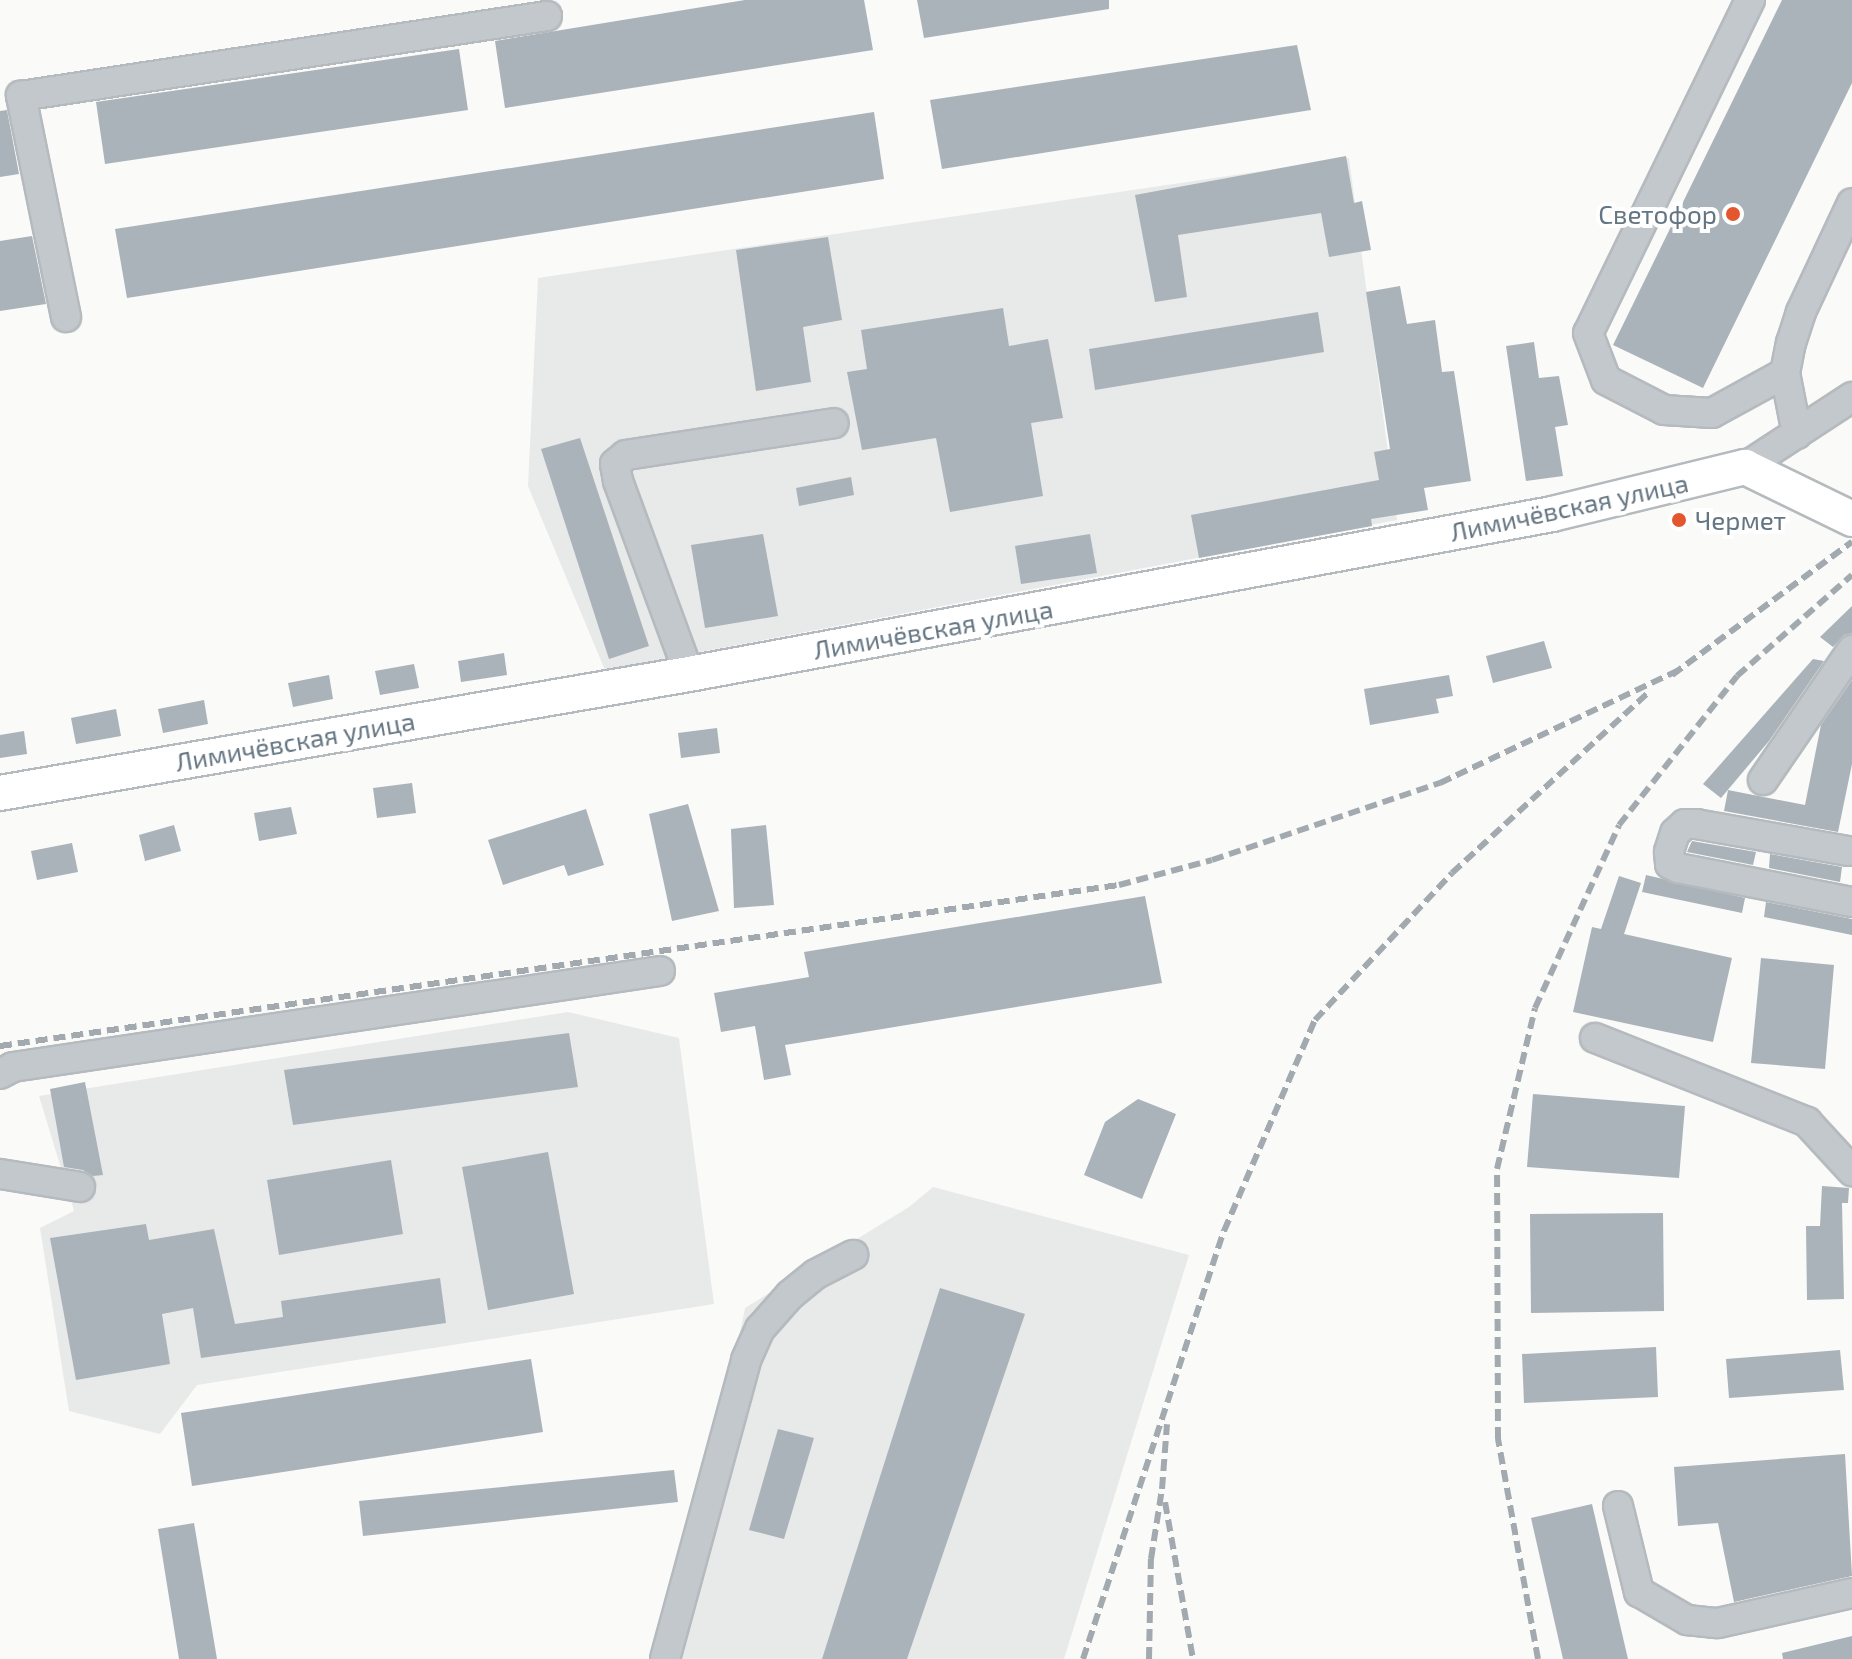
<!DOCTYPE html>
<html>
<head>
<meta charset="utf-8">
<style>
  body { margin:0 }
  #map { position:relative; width:1852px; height:1659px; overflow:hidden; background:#fafaf8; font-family:"Exo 2",sans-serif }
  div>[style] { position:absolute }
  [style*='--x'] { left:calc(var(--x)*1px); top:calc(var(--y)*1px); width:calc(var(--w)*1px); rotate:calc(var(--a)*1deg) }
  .built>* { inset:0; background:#e8e9e9 }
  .building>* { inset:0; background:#aab3b9 }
  .roads { filter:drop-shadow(2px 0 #b5babe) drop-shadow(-2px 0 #b5babe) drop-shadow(0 2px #b5babe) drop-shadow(0 -2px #b5babe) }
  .minor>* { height:28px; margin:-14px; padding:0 14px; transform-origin:14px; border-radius:14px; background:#c3c8cc }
  .major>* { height:34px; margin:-17px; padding:0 17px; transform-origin:17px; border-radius:17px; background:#fff }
  .rail>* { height:6px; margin-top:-3px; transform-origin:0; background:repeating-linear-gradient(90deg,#a2aab0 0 12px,transparent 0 18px) }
  .dots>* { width:22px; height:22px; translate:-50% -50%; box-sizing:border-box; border:4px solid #fff; border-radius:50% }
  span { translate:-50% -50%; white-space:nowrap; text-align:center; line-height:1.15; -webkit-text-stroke:8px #fff; paint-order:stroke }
  .poi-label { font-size:26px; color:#657683 }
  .right { translate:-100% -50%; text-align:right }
  .left { translate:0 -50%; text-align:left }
  .street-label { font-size:26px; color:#657683 }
</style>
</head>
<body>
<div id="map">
  <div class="built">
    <i style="clip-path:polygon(1349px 158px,1397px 520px,605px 670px,528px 486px,538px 278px)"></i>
    <i style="clip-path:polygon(568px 1012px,679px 1038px,714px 1304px,197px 1385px,160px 1434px,69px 1411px,40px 1228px,74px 1211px,39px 1096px)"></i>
    <i style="clip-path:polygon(933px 1187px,1189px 1255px,1064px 1659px,674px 1659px,745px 1308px,909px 1207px)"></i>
  </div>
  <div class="building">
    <i style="clip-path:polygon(745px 0,864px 0,873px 50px,505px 108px,495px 41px)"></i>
    <i style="clip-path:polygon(917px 0,1109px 0,1109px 9px,924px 38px)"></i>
    <i style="clip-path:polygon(1782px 0,1852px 0,1852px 83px,1703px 388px,1613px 345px)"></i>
    <i style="clip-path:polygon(1297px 45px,1311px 110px,942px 169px,930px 100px)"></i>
    <i style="clip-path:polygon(459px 49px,468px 110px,105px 164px,96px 102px)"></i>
    <i style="clip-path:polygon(7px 110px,19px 174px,0 177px,0 111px)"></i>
    <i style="clip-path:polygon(874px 112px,884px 179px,127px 298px,115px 229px)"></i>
    <i style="clip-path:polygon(1346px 156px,1354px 203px,1362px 201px,1371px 250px,1329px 257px,1321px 213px,1178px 235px,1187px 297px,1155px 302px,1135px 195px)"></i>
    <i style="clip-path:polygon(32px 236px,46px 304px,0 311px,0 241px)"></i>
    <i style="clip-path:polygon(828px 237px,842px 320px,803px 327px,811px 382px,756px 391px,736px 250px)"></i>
    <i style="clip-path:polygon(1400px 286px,1407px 324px,1435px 320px,1442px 372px,1454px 371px,1471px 481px,1424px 488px,1428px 510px,1371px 519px,1372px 526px,1199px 558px,1191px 515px,1379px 480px,1374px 452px,1390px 449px,1366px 292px)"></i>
    <i style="clip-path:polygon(1003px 308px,1009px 346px,1048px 339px,1063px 418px,1031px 423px,1043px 496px,950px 512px,936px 438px,862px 450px,847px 372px,867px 369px,861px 330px)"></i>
    <i style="clip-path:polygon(1318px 312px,1324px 352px,1095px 390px,1089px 349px)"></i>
    <i style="clip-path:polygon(1534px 342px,1539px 378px,1559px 376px,1568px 425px,1555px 427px,1563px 476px,1526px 481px,1506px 346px)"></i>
    <i style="clip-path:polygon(580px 438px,649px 646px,609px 659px,541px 449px)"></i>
    <i style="clip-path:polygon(851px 477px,854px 495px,799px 506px,796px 488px)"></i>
    <i style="clip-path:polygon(763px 534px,778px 616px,705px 628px,691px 545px)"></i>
    <i style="clip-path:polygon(1090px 534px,1097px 573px,1021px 584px,1015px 546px)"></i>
    <i style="clip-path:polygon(1852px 606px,1852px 633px,1844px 635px,1833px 647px,1820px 637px)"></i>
    <i style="clip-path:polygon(1544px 641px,1552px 668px,1493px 683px,1486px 656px)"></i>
    <i style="clip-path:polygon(504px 653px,507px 675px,461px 682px,458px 661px)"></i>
    <i style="clip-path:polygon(1813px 659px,1824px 661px,1769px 741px,1721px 798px,1703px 784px)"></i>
    <i style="clip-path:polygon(414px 664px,419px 688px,380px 695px,375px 671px)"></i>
    <i style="clip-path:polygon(329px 675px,333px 699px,293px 707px,288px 683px)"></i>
    <i style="clip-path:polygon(1449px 675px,1453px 696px,1436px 699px,1439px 713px,1370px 725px,1364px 689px)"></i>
    <i style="clip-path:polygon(1852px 680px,1852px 764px,1838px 832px,1724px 811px,1728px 790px,1805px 805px,1821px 725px)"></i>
    <i style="clip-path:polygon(204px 700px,208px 724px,163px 733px,158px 709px)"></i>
    <i style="clip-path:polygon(116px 709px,121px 736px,76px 744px,71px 718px)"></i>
    <i style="clip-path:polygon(717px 728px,720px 753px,681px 758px,678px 733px)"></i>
    <i style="clip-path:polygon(24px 731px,27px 754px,0 758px,0 735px)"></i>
    <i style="clip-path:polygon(412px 783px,416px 813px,377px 818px,373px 788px)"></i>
    <i style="clip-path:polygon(688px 804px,719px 911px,672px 921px,649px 814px)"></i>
    <i style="clip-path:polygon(291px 807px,297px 834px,259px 841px,254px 813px)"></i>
    <i style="clip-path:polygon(586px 809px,604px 865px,568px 876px,564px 865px,503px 885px,488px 840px)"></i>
    <i style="clip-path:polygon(174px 825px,181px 851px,145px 861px,139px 835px)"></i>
    <i style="clip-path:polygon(766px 825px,774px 905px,734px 908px,731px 829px)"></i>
    <i style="clip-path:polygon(1692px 841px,1756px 852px,1753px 865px,1687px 852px)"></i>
    <i style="clip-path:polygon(72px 843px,78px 872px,37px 880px,31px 851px)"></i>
    <i style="clip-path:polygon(1770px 854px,1842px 867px,1840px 882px,1769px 868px)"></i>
    <i style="clip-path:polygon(1646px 875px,1745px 898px,1742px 913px,1642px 892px)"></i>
    <i style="clip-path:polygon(1619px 876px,1641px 883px,1624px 934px,1732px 958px,1713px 1042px,1573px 1012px,1592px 927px,1601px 929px)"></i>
    <i style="clip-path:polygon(1145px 896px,1162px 983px,785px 1045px,791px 1075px,764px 1080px,755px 1026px,721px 1032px,714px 993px,809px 977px,804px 952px)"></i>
    <i style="clip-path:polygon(1766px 902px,1852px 919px,1852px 935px,1764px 917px)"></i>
    <i style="clip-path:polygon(1761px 958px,1834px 965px,1825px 1069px,1751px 1063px)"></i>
    <i style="clip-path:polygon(569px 1033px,578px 1087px,293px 1125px,284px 1070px)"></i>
    <i style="clip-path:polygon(85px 1082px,103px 1175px,93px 1176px,83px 1170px,64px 1167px,50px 1089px)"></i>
    <i style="clip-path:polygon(1533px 1094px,1685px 1106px,1679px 1178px,1527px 1167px)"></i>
    <i style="clip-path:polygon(1138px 1099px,1176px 1114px,1142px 1199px,1084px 1175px,1105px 1122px)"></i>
    <i style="clip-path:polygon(548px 1152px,574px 1294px,488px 1310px,462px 1167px)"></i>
    <i style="clip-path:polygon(391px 1160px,403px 1234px,279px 1255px,267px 1180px)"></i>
    <i style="clip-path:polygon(1822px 1186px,1849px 1188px,1848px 1203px,1842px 1203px,1844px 1299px,1807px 1300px,1806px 1226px,1820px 1226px)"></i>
    <i style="clip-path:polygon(1663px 1213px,1664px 1311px,1531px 1313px,1530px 1214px)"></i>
    <i style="clip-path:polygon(146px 1224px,149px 1240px,214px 1229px,235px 1324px,283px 1317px,281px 1301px,440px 1278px,446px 1323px,201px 1358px,193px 1308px,162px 1314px,170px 1364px,76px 1380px,50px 1238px)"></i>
    <i style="clip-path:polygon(940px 1288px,1025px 1314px,907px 1659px,822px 1659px)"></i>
    <i style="clip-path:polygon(1656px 1347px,1658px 1397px,1524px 1403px,1522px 1354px)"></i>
    <i style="clip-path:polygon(1840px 1350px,1844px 1390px,1729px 1398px,1726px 1359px)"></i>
    <i style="clip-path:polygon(531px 1359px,543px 1432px,192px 1486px,181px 1413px)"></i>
    <i style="clip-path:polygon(778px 1429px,814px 1438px,784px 1539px,749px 1530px)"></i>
    <i style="clip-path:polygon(1845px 1454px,1852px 1576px,1734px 1602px,1718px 1523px,1678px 1526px,1674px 1467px)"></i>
    <i style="clip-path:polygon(674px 1470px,678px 1502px,363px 1536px,359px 1501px)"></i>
    <i style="clip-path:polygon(1592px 1504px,1628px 1659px,1563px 1659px,1531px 1518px)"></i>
    <i style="clip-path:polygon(194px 1523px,217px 1659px,179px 1659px,158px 1529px)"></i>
    <i style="clip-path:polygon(1852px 1636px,1852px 1659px,1783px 1659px,1782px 1653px)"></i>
  </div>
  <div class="roads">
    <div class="minor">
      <i style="--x:1750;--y:0;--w:370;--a:115.9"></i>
      <i style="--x:1588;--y:333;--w:50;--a:69"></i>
      <i style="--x:1606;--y:380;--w:65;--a:27.3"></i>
      <i style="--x:1664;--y:410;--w:48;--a:3.6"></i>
      <i style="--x:1712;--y:413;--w:83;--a:-28.7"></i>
      <i style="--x:66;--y:317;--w:226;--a:-101.5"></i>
      <i style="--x:21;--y:96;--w:532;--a:-8.65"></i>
      <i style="--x:1797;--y:434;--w:62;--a:-101.1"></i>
      <i style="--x:1785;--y:373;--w:31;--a:-79"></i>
      <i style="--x:1791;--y:343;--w:33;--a:-72"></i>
      <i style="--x:1801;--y:312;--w:120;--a:-64.9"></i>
      <i style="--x:1745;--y:467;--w:128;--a:-33.2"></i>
      <i style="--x:689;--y:674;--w:206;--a:-110.2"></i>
      <i style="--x:618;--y:481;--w:17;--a:-100"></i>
      <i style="--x:615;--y:464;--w:14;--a:-39"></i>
      <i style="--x:626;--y:455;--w:210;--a:-8.7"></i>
      <i style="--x:1763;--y:780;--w:158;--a:-55.6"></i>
      <i style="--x:1848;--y:851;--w:153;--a:-169.9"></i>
      <i style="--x:1697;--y:824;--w:12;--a:180"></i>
      <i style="--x:1685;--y:824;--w:13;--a:138"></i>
      <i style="--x:1675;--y:833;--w:20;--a:108"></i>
      <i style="--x:1669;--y:852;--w:12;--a:85"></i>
      <i style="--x:1670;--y:864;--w:9;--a:27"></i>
      <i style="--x:1678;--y:868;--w:177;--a:11.1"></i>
      <i style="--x:1595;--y:1038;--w:228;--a:21.6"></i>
      <i style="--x:1807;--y:1122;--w:67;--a:47.4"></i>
      <i style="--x:0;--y:1074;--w:15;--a:-28"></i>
      <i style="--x:13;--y:1067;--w:654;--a:-8.44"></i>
      <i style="--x:0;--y:1174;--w:81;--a:9.2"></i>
      <i style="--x:1618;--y:1506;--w:89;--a:76.3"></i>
      <i style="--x:1639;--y:1592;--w:56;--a:30.3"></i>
      <i style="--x:1687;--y:1620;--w:31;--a:6"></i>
      <i style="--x:1718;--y:1623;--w:137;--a:-12.6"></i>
      <i style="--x:665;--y:1659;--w:310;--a:-74.8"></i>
      <i style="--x:746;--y:1360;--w:34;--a:-66"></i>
      <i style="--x:760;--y:1329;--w:45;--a:-48.6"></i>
      <i style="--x:790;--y:1295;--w:33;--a:-39"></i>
      <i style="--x:816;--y:1274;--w:42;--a:-27.2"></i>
    </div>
    <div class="major">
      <i style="--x:0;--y:793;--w:699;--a:-9.8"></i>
      <i style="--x:689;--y:674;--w:878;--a:-10.5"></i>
      <i style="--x:1552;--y:514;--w:199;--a:-13.7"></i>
      <i style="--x:1745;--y:467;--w:119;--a:25.9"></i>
    </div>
  </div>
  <div class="rail">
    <i style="--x:1672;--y:675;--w:224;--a:-36.5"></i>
    <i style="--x:0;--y:1046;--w:1131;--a:-8.19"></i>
    <i style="--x:1119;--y:885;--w:96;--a:-15"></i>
    <i style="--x:1212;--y:860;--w:241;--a:-18.7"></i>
    <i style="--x:1440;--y:783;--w:267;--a:-25.3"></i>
    <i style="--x:1165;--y:1502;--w:159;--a:79.9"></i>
    <i style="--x:1083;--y:1659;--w:451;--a:-71.8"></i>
    <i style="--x:1224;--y:1231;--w:230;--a:-66.7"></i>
    <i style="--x:1315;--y:1020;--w:201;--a:-47"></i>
    <i style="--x:1452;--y:873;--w:268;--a:-42.6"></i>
    <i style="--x:1149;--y:1659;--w:100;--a:-88.9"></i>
    <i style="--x:1151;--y:1559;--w:71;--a:-81.1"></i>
    <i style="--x:1162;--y:1489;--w:65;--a:-85.6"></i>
    <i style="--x:1538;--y:1659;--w:224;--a:-100.3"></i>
    <i style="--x:1498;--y:1439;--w:270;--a:-90.2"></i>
    <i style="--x:1497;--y:1169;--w:165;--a:-76.7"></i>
    <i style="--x:1535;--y:1008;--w:201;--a:-65.3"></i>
    <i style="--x:1619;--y:825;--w:190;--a:-51.6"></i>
    <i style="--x:1737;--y:676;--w:153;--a:-41.3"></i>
  </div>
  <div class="dots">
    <i style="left:1733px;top:214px;background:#e4572e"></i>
    <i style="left:1679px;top:520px;background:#e4572e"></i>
  </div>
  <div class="poi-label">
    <span class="right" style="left:1717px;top:214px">Светофор</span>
    <span class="left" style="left:1695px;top:520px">Чермет</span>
  </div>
  <div class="street-label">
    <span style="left:1569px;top:507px;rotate:-12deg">Лимичёвская улица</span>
    <span style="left:933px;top:629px;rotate:-10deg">Лимичёвская улица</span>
    <span style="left:295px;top:741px;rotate:-10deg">Лимичёвская улица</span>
  </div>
</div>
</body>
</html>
